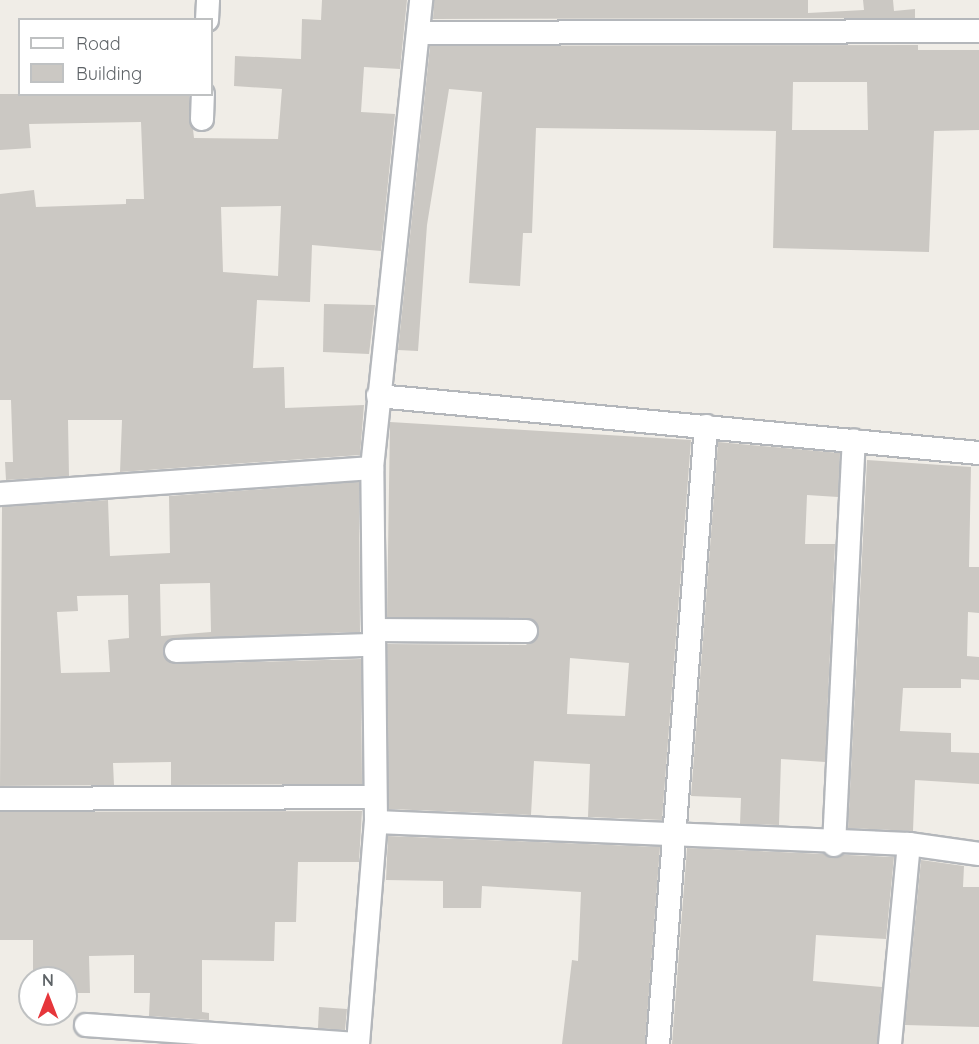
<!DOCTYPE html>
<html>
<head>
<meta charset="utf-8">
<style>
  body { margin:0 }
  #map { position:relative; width:979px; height:1044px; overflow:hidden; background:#f0ede7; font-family:Quicksand,sans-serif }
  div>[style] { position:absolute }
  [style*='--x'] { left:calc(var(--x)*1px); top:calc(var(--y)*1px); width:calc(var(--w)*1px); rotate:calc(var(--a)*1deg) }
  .building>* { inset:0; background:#cbc8c3 }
  .roads { filter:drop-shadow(2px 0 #b4b7bb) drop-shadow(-2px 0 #b4b7bb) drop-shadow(0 2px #b4b7bb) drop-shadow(0 -2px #b4b7bb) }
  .minor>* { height:22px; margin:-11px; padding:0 11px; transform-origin:11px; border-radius:11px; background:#fff }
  span { translate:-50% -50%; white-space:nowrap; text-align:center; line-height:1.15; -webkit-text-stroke:4.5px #fff; paint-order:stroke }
  .legend { position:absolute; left:18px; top:18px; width:195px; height:78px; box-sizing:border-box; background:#fff; border:2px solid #bfc1c2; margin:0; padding:8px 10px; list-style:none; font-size:18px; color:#5e6367 }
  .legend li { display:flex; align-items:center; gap:12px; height:30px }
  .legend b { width:30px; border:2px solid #bfc1c2 }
  .north { position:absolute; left:18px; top:966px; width:60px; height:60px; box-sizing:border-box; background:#fff; border:2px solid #bfc1c2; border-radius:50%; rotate:0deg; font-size:16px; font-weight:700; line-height:24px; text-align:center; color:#5e6367 }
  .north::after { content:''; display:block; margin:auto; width:21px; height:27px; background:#e6363b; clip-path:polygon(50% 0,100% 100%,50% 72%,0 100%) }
</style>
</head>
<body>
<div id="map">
  <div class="building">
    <i style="clip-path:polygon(evenodd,322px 0,407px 0,400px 69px,364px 67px,361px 112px,395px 114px,381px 251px,312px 245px,310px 302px,257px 300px,253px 368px,284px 367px,285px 408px,364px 405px,360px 455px,120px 472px,122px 420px,68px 420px,69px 476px,6px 480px,5px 462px,13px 462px,11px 400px,0 400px,0 194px,34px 190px,36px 207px,126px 204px,126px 199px,144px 199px,141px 122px,29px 124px,31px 148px,0 150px,0 94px,189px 94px,194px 138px,278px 139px,282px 89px,234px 86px,235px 56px,301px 59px,302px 19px,321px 20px,322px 0,281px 206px,278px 276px,223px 272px,221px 207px,281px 206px)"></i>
    <i style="clip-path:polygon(434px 0,808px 0,808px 13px,864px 10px,863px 0,893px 0,894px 11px,915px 9px,915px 18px,433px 19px)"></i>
    <i style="clip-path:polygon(evenodd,918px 45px,918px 50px,979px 50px,979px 130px,934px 131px,929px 252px,773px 248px,776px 131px,536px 128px,532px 233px,523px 233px,520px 286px,469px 283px,482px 92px,449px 89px,427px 225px,418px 351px,398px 350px,430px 46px,918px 45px,793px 82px,867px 82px,868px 130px,792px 130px,793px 82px)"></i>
    <i style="clip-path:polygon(324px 304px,375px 305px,369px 354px,323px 352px)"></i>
    <i style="clip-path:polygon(evenodd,390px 422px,691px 440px,662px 820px,588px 817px,590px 764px,534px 761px,531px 815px,389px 809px,387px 644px,526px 645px,539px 631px,526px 618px,387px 617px,390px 422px,570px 658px,629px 663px,625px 716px,567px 714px,570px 658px)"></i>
    <i style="clip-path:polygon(718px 442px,840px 453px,838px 497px,807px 495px,805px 544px,835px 544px,825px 762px,781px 759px,779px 825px,740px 824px,741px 798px,691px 796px)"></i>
    <i style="clip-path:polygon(867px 460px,971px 467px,969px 567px,979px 567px,979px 613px,968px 612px,967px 656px,979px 657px,979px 680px,961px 679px,961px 688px,903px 688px,900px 731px,951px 733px,951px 752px,979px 753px,979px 784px,915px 780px,913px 831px,848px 828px)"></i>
    <i style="clip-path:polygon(evenodd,359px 482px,360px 632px,176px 638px,163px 651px,176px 664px,361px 659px,362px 784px,171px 785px,171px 762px,113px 763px,114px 785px,0 786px,2px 507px,108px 500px,110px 556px,170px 553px,169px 496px,359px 482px,210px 583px,211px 632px,161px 636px,160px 584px,210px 583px,359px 482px,128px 595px,129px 638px,108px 640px,110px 672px,61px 673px,57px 612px,78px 611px,77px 596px,128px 595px)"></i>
    <i style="clip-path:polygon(362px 811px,359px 862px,298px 862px,296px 922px,275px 922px,274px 961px,202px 960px,202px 1012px,209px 1013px,209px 1020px,149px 1016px,150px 993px,134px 993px,134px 955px,89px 956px,90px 993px,66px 993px,66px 978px,33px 978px,33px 940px,0 940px,0 812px)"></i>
    <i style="clip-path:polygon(388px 836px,660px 847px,645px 1044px,562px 1044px,572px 960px,578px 961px,581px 892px,482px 886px,481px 908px,443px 908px,443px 881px,386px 880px)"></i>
    <i style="clip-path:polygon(687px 848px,894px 857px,886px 939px,816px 935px,813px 981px,882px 987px,877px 1044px,672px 1044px)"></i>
    <i style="clip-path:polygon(921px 860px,964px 866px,963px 887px,979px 887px,979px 1027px,905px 1025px)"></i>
    <i style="clip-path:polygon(319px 1007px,347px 1009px,345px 1030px,318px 1028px)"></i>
  </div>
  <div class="roads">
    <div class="minor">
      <i style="--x:207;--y:20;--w:20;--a:-87"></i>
      <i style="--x:418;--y:33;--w:561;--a:-0.2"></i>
      <i style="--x:202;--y:119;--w:25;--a:-88"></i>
      <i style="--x:378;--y:396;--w:604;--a:5.42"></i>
      <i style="--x:0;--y:494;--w:373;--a:-4"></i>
      <i style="--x:374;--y:630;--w:152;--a:0.4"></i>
      <i style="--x:176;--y:651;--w:195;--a:-1.8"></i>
      <i style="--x:0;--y:799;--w:374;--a:-0.3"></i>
      <i style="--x:376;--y:822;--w:533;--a:2.36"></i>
      <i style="--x:909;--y:844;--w:71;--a:8.1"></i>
      <i style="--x:834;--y:845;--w:405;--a:-87.2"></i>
      <i style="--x:86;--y:1025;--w:271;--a:4"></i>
      <i style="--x:358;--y:1044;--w:223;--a:-85.4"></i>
      <i style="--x:376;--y:822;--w:354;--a:-90.6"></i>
      <i style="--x:372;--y:468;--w:471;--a:-84"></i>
      <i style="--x:658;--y:1044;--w:620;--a:-85.56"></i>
      <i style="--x:890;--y:1044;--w:201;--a:-84.6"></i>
    </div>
  </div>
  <ul class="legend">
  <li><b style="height:8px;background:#fff"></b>Road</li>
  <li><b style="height:16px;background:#cbc8c3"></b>Building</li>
  </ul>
  <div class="north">N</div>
</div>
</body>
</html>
